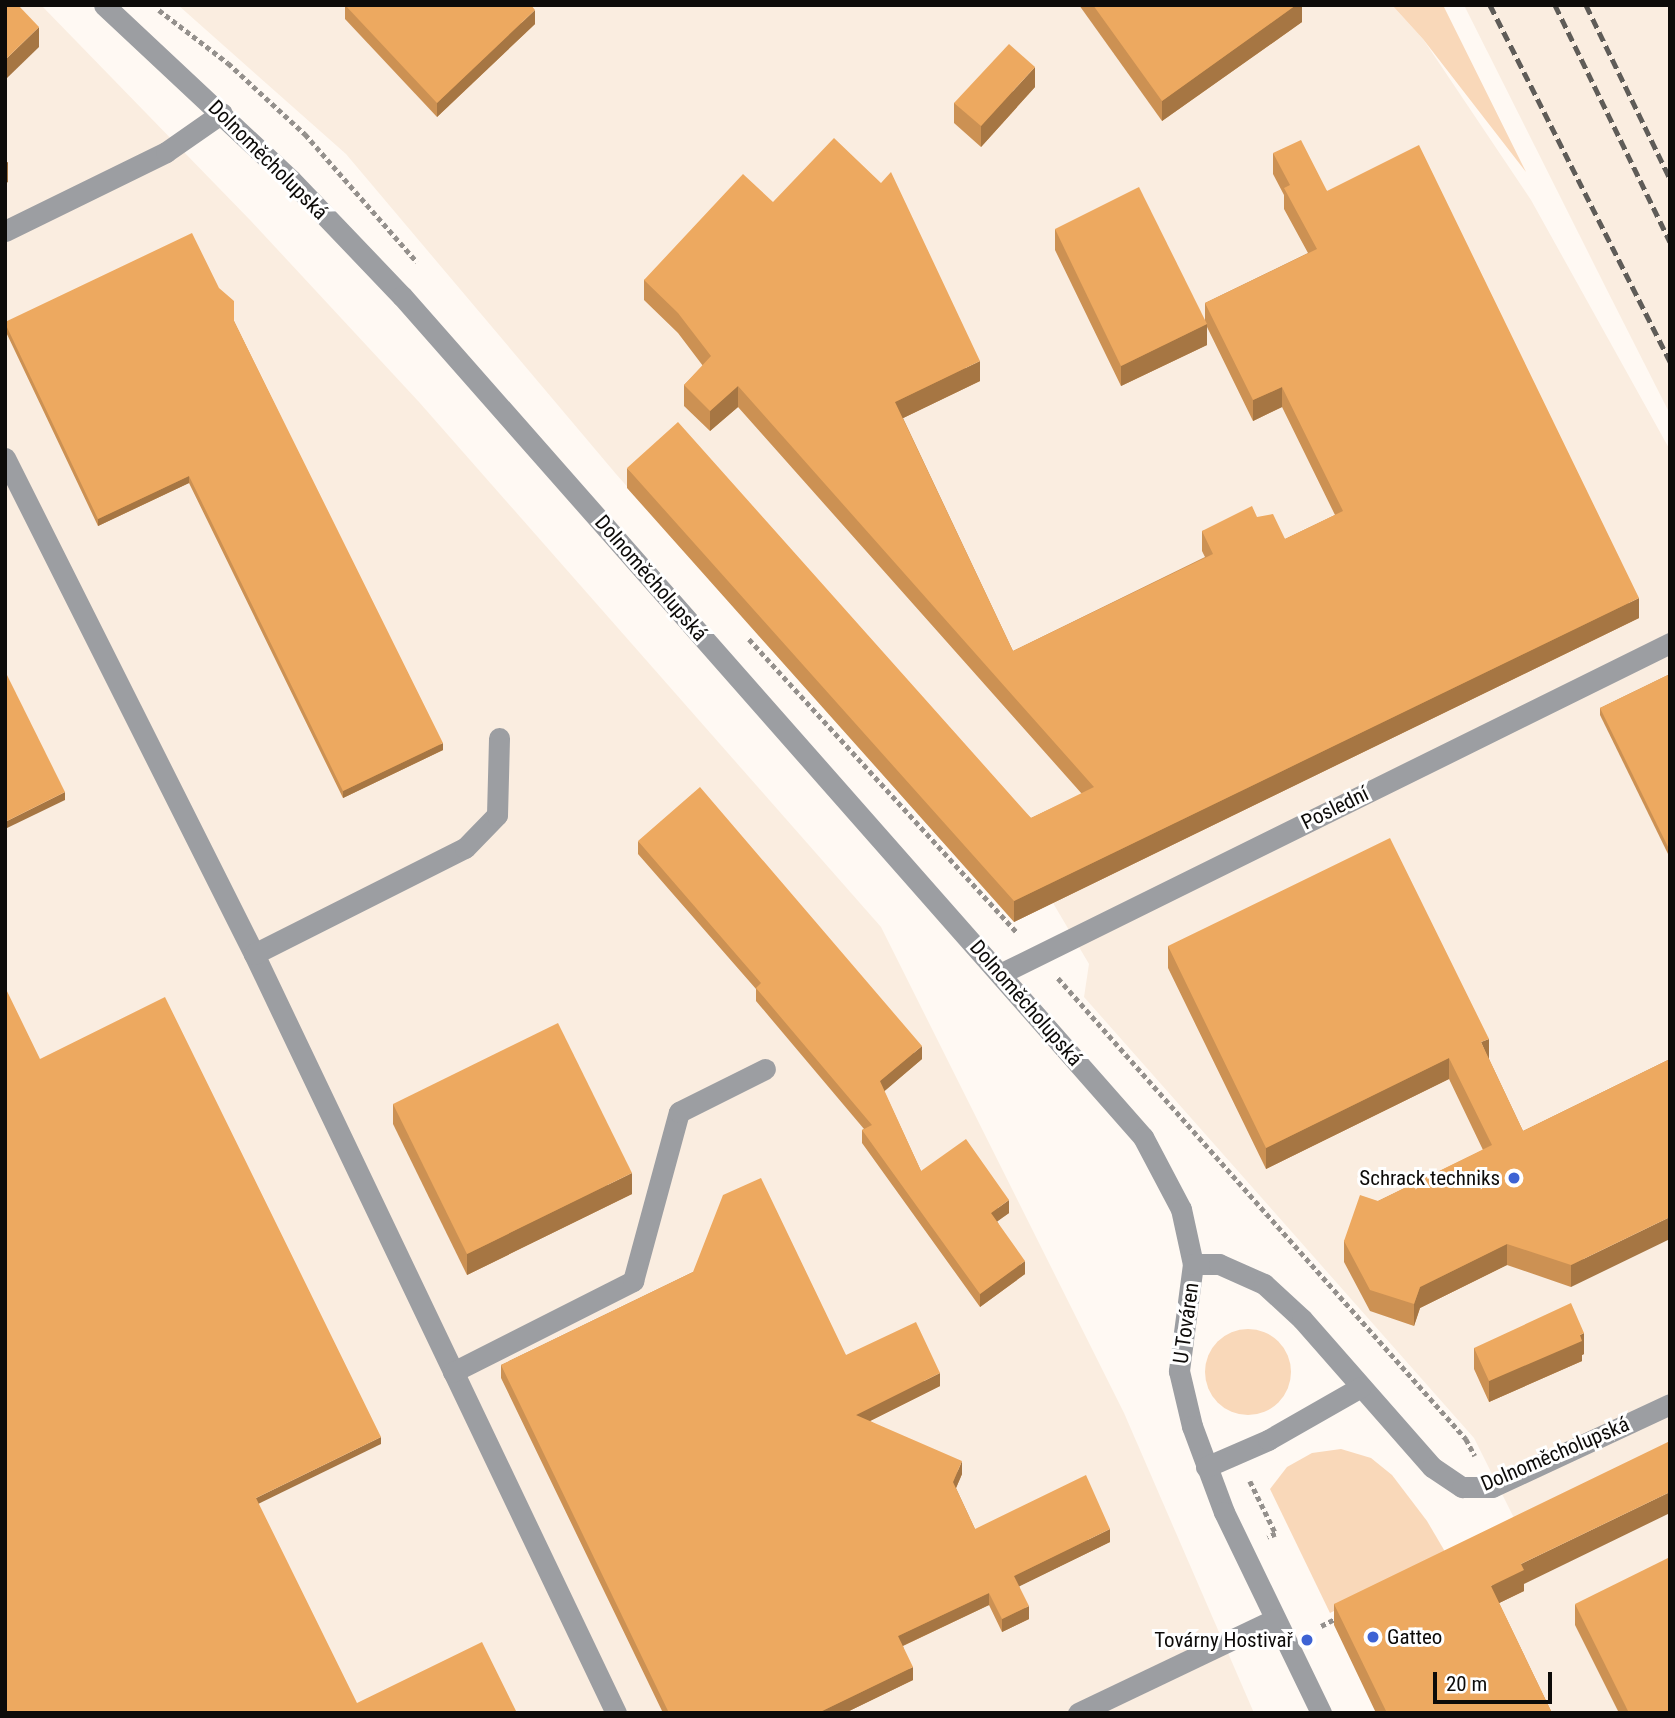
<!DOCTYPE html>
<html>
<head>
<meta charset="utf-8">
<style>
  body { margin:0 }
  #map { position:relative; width:1675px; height:1718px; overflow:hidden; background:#fff9f3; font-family:"Roboto Condensed",sans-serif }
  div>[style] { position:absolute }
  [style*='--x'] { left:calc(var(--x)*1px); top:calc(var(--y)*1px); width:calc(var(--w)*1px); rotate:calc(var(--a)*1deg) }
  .built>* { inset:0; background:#faede0 }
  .green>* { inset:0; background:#f9d8b9 }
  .round { border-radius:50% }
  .path>* { height:4.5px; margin-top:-2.25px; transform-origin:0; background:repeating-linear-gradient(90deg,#94908c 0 5px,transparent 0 8.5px) }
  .minor>* { height:21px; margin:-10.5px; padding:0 10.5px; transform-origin:10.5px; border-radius:10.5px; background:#9c9ea2 }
  .rail>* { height:5px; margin-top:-2.5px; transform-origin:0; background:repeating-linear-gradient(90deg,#5f5c58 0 10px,transparent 0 15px) }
  .wall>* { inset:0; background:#cc9153 }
  .shaded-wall>* { inset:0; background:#a67643 }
  .building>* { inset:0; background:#eda960 }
  .dots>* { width:19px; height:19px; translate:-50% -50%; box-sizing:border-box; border:4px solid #fff; border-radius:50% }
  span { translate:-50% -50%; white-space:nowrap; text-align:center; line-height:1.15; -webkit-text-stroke:6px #fff; paint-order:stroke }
  .street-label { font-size:21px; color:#0d0b09 }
  .poi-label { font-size:21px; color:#0d0b09 }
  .right { translate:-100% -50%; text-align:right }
  .left { translate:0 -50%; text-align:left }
  .frame { position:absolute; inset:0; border:7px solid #0d0b09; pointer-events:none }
  .scale { position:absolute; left:1433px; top:1672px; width:119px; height:32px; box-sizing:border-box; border:4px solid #0d0b09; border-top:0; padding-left:9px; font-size:21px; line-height:24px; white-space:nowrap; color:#0d0b09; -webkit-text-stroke:5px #fff; paint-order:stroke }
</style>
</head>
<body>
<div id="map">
  <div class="built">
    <i style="clip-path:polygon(5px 5px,41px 5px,251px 221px,419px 402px,881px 927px,1124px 1413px,1254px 1713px,5px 1713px)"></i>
    <i style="clip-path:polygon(178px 5px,1392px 5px,1423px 39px,1531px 200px,1670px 450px,1670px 1713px,1376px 1713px,1514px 1518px,1474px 1438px,1084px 997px,1089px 964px,1053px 903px,1014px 922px,616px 474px,346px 154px)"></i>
    <i style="clip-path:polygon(1464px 5px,1670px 5px,1670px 414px,1606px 288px)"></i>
  </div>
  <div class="green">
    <i style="clip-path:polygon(1392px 5px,1443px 5px,1526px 172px,1423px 39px)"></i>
    <i class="round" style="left:1205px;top:1329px;width:86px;height:86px"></i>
    <i style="clip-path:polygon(1341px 1449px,1371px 1458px,1392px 1475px,1427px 1521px,1447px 1555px,1330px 1613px,1270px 1489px,1287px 1467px,1312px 1453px)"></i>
  </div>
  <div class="path">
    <i style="--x:159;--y:10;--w:87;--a:37.5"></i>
    <i style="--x:228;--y:63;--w:105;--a:42.7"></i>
    <i style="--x:305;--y:134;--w:170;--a:48.8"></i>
    <i style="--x:749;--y:639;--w:397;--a:47.6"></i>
    <i style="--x:1058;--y:978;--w:616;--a:48.49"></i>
    <i style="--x:1466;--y:1439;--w:19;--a:62"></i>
    <i style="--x:1250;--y:1481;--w:59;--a:63.9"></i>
    <i style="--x:1276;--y:1534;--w:9;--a:159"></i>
    <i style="--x:1321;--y:1626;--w:20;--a:-27"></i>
  </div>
  <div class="minor">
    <i style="--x:104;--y:5;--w:256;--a:43.1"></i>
    <i style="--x:291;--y:180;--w:161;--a:46.3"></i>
    <i style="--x:402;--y:296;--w:1121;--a:48.62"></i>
    <i style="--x:1143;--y:1137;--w:81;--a:62.2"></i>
    <i style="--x:1181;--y:1209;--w:56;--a:77.7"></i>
    <i style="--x:1193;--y:1264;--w:108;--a:97.5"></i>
    <i style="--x:1179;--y:1371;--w:57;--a:76.7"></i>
    <i style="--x:1192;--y:1426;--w:92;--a:69.6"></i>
    <i style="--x:1224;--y:1512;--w:223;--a:64.2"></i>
    <i style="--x:5;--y:231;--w:179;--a:-26.1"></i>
    <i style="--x:166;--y:152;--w:68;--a:-34.9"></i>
    <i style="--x:5;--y:458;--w:555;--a:63.34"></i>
    <i style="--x:254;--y:954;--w:841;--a:64.5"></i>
    <i style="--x:254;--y:954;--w:236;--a:-26.7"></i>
    <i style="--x:465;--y:848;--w:46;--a:-45.9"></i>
    <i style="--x:497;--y:815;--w:77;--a:-88.5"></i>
    <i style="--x:1000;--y:974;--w:747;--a:-26.29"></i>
    <i style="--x:1193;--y:1264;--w:26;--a:0"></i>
    <i style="--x:1219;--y:1264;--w:49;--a:24"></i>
    <i style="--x:1264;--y:1284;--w:52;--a:42.6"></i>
    <i style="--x:1302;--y:1319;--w:197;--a:48.7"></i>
    <i style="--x:1432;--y:1467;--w:36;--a:34"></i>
    <i style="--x:1462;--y:1487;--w:30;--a:0"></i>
    <i style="--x:1492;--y:1487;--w:196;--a:-25"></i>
    <i style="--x:453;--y:1372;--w:202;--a:-26.8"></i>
    <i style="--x:633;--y:1281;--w:175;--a:-74.8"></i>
    <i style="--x:679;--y:1112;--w:96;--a:-26.6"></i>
    <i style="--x:1206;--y:1467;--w:68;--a:-23.5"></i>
    <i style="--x:1268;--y:1440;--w:107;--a:-29.7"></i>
    <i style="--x:1078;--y:1713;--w:218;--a:-25.5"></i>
  </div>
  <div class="rail">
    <i style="--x:1490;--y:5;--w:400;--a:63.2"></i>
    <i style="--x:1555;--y:5;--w:263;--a:64.1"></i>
    <i style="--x:1586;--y:5;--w:193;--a:64.2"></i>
  </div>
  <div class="wall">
    <i style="clip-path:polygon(345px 5px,535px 24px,437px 117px,345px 19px)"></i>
    <i style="clip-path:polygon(1079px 5px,1302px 5px,1302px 22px,1162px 121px)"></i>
    <i style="clip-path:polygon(1035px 87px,981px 147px,954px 123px,954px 103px)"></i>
    <i style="clip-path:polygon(1273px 153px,1327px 191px,1639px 618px,1014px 922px,627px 488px,627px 468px,1031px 818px,1082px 794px,738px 407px,710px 431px,684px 406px,684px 385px,703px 366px,678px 333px,644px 300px,644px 280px,773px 202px,980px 381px,903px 418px,1013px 651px,1205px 557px,1202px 551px,1202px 531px,1257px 517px,1285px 539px,1335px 515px,1282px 407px,1253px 421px,1207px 327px,1207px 345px,1121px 386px,1055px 250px,1055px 229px,1205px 321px,1205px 303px,1308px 253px,1284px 209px,1284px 195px,1273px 174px)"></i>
    <i style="clip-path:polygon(234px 321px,443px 750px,343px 798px,189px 483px,98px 526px,5px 330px,5px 322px)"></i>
    <i style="clip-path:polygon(1670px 674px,1670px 858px,1600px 715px,1600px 708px)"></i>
    <i style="clip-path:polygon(638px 841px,922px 1059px,884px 1091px,921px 1171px,1009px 1213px,997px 1221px,1025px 1274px,980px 1307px,862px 1143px,862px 1130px,864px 1129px,756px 1001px,756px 989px,638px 854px)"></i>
    <i style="clip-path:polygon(1168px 946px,1489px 1059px,1523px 1131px,1670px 1059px,1571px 1287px,1507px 1265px,1420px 1308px,1414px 1326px,1370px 1311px,1344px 1262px,1344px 1241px,1378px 1201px,1483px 1150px,1449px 1079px,1266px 1169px,1168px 968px)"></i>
    <i style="clip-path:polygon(393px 1104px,632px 1194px,467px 1275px,393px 1124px)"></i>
    <i style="clip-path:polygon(693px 1272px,846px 1355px,940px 1386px,870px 1421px,962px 1474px,956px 1488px,975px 1529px,1110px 1542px,1019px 1586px,1029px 1619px,1002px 1632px,989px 1605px,903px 1646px,913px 1680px,845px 1713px,663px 1713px,501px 1378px,501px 1365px)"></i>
    <i style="clip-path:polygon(1474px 1348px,1584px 1354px,1582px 1355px,1582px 1361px,1489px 1402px,1474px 1369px)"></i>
    <i style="clip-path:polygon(1524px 1584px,1524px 1591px,1499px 1603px,1552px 1713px,1376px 1713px,1334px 1625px,1334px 1604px)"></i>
    <i style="clip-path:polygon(1575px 1604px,1670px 1713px,1619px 1713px,1575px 1625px)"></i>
  </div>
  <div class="shaded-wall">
    <i style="clip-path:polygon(1296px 5px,1302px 5px,1302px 22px,1162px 121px,1162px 101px)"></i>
    <i style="clip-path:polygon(535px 10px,535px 24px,437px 117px,437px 103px)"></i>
    <i style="clip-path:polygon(39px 27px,39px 47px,5px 80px,5px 60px)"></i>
    <i style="clip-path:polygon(1035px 67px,1035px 87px,981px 147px,981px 126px)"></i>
    <i style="clip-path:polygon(8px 162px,8px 182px,5px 184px,5px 163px)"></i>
    <i style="clip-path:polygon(1207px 324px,1207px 345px,1121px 386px,1121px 366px)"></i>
    <i style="clip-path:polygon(980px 361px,980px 381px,895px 422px,895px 402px)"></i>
    <i style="clip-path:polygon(738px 386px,738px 407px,710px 431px,710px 411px)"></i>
    <i style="clip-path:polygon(1282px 387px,1282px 407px,1253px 421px,1253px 400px)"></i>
    <i style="clip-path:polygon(189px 476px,189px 483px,98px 526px,98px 519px)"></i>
    <i style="clip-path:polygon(1639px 598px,1639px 618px,1014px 922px,1014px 901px)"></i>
    <i style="clip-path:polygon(443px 743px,443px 750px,343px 798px,343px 791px)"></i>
    <i style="clip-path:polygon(65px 792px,65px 800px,5px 829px,5px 822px)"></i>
    <i style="clip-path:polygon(1489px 1039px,1489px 1061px,1481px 1042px)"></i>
    <i style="clip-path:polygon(922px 1046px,922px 1059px,880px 1095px,880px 1081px)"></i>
    <i style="clip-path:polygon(1449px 1058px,1449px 1079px,1266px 1169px,1266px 1148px)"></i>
    <i style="clip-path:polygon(632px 1173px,632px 1194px,467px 1275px,467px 1254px)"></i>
    <i style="clip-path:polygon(1009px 1200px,1009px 1213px,991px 1226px,991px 1213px)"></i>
    <i style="clip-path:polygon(1670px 1217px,1670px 1239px,1571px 1287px,1571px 1265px)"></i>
    <i style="clip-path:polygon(1507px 1244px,1507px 1265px,1420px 1308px,1414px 1326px,1414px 1304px,1420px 1287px)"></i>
    <i style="clip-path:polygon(1025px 1261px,1025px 1274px,980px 1307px,980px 1294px)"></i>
    <i style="clip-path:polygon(1584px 1333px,1584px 1354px,1582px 1355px,1582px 1361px,1489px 1402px,1489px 1381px)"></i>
    <i style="clip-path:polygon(940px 1373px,940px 1386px,856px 1428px,856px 1415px)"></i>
    <i style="clip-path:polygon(381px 1437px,381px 1444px,256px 1505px,256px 1498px)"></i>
    <i style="clip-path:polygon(962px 1461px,962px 1474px,953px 1495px,953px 1482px)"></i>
    <i style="clip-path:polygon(1670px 1492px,1670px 1513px,1524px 1584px,1524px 1591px,1491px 1607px,1491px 1586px,1521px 1564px)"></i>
    <i style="clip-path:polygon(1110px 1529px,1110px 1542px,1014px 1589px,1014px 1576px)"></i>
    <i style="clip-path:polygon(989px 1593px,989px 1605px,898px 1648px,898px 1636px)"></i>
    <i style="clip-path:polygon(1029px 1606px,1029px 1619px,1002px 1632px,1002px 1619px)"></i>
    <i style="clip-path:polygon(913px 1667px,913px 1680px,845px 1713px,818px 1713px)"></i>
  </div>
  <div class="building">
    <i style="clip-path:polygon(5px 5px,18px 5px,39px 27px,5px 60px)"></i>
    <i style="clip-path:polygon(345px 5px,531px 5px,535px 10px,437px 103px)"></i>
    <i style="clip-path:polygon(1093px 5px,1296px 5px,1162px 101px)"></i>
    <i style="clip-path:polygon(1009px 44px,1035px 67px,981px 126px,954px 103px)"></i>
    <i style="clip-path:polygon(834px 138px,881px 183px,891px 172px,980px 361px,895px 402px,1013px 651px,1213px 554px,1202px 531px,1252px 506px,1257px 517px,1273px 514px,1285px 539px,1343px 511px,1282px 387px,1253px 400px,1205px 303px,1317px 249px,1284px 188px,1290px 185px,1273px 153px,1301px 140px,1327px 191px,1419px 145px,1639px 598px,1014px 901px,627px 468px,678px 422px,1031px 818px,1094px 787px,738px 386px,710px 411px,684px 385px,711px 356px,678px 313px,644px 280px,743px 174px,773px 202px)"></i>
    <i style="clip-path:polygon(1139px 187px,1207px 324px,1121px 366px,1055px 229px)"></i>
    <i style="clip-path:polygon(192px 233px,219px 288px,234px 301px,234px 321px,443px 743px,343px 791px,189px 476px,98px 519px,5px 323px,5px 322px)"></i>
    <i style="clip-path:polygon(5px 671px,65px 792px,5px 822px)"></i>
    <i style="clip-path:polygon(1670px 674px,1670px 851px,1600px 708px)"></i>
    <i style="clip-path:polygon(700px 787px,922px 1046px,880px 1081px,921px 1171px,966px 1139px,1009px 1200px,991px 1213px,1025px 1261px,980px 1294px,862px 1130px,872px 1125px,756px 988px,761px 983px,638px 841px)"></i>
    <i style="clip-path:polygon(1390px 838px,1489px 1039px,1481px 1042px,1523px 1131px,1670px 1059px,1670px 1217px,1571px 1265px,1507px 1244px,1420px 1287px,1414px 1304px,1370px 1290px,1344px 1241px,1360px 1195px,1378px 1201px,1492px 1145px,1449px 1058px,1266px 1148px,1168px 946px)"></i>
    <i style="clip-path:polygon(5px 987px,40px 1059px,165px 997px,381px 1437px,256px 1498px,357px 1703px,482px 1642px,517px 1713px,5px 1713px)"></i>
    <i style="clip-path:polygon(558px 1023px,632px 1173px,467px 1254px,393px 1104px)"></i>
    <i style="clip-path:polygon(761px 1178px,846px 1355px,916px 1322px,940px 1373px,856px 1415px,962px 1461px,953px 1482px,975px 1529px,1086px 1475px,1110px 1529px,1014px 1576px,1029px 1606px,1002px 1619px,989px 1593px,898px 1636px,913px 1667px,818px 1713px,669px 1713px,501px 1365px,693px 1272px,723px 1195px)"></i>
    <i style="clip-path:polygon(1571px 1303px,1584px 1333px,1580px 1335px,1582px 1341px,1489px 1381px,1474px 1348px)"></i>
    <i style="clip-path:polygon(1670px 1441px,1670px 1492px,1521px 1564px,1524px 1570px,1491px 1586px,1552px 1713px,1387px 1713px,1334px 1604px)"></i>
    <i style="clip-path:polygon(1670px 1557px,1670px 1713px,1629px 1713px,1575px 1604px)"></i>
  </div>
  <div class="dots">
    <i style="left:1514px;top:1178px;background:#3d63d4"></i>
    <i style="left:1373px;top:1637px;background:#3d63d4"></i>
    <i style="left:1307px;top:1640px;background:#3d63d4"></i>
  </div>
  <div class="street-label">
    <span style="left:268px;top:160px;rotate:45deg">Dolnoměcholupská</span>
    <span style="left:651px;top:578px;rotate:49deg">Dolnoměcholupská</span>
    <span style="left:1335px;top:808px;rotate:-26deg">Poslední</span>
    <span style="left:1026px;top:1003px;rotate:49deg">Dolnoměcholupská</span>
    <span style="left:1186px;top:1323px;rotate:-82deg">U Továren</span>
    <span style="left:1555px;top:1454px;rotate:-23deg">Dolnoměcholupská</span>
  </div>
  <div class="poi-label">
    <span class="right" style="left:1500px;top:1178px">Schrack techniks</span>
    <span class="left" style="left:1387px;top:1637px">Gatteo</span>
    <span class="right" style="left:1293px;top:1640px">Továrny Hostivař</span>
  </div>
  <div class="frame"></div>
  <div class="scale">20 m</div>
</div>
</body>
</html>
